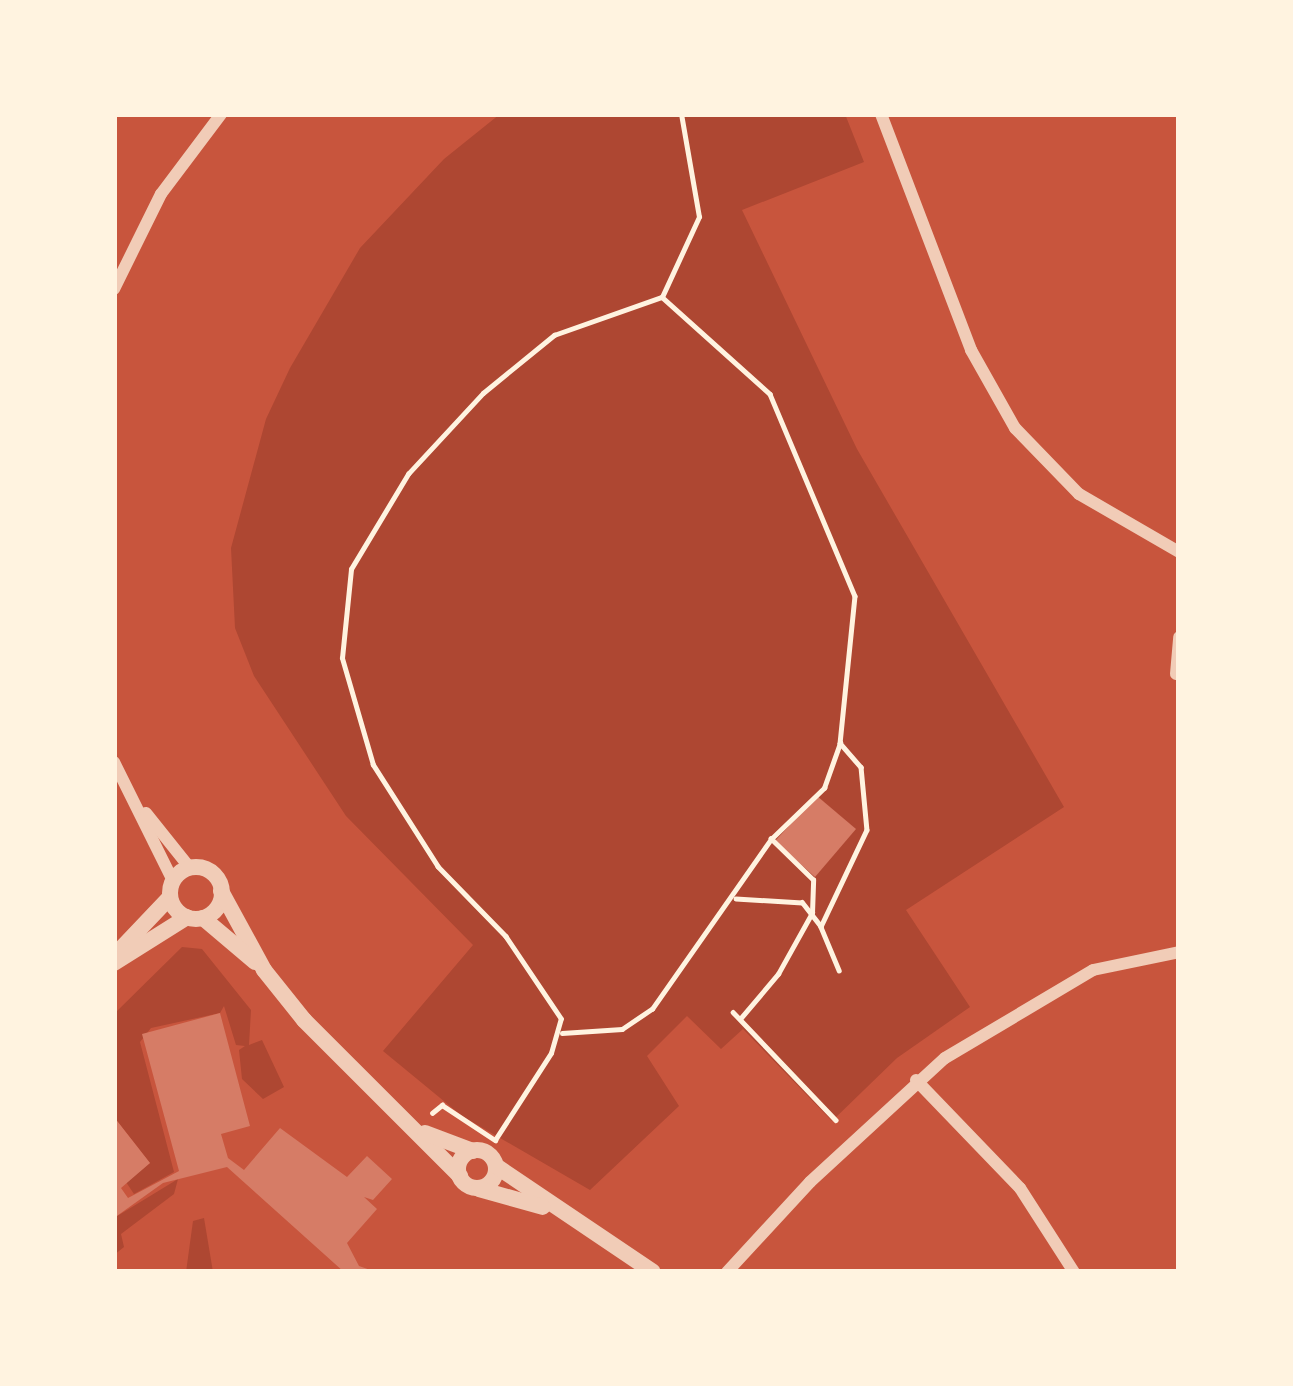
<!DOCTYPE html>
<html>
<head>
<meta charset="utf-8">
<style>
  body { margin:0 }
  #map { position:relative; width:1293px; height:1386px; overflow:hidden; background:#c8553d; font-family:"Crimson Pro",serif }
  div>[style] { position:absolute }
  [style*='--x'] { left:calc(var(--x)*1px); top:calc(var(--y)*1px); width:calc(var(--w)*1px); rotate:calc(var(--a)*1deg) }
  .green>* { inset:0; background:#ae4732 }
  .building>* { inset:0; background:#d67c66 }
  .path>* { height:4.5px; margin:-2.25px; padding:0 2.25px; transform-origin:2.25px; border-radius:2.25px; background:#fff3e0 }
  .minor>* { height:12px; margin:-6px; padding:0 6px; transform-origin:6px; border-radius:6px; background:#f1ccb7 }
  .tertiary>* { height:16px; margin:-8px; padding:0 8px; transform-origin:8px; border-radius:8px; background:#f1ccb7 }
  .tertiary>.ring { margin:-8px; padding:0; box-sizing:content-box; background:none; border:16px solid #f1ccb7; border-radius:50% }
  span { translate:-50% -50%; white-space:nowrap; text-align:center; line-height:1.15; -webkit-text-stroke:12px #fff3e0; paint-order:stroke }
  .frame { position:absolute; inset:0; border:117px solid #fff3e0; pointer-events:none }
</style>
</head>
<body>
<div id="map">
  <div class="green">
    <i style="clip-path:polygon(500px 114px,845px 114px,864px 162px,742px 210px,857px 449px,1064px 807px,906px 910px,970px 1007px,897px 1058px,832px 1121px,743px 1029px,721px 1049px,687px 1016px,647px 1056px,679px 1106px,590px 1190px,462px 1116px,383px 1051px,473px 945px,346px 816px,254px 676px,235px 628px,231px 548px,266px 419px,290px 368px,360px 248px,444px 159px)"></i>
    <i style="clip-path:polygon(182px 947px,202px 949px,251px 1010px,249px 1045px,262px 1040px,284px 1087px,263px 1099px,242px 1079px,239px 1050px,245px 1046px,236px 1045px,224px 1006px,220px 1013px,151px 1028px,140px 1042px,174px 1172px,134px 1194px,126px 1182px,150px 1163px,114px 1117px,114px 1014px)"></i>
    <i style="clip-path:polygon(178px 1179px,174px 1194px,121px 1234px,124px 1247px,114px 1255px,114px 1218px)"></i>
    <i style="clip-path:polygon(204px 1218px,213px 1272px,186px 1272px,193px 1221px)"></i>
  </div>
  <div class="building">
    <i style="clip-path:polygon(817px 796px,856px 829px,815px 877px,775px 841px)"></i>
    <i style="clip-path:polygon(220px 1013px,250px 1126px,221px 1134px,228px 1158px,244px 1170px,280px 1128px,347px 1177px,367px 1156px,392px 1179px,373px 1200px,364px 1197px,377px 1209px,347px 1243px,359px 1266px,376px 1272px,344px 1272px,227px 1167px,163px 1183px,114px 1218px,114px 1117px,150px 1163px,121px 1188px,128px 1198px,179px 1171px,142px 1034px)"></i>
  </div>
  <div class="path">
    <i style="--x:662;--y:297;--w:145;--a:41.9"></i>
    <i style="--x:770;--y:394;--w:219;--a:67.2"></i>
    <i style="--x:855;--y:596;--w:148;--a:95.8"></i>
    <i style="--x:840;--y:743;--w:32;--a:49"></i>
    <i style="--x:861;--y:767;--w:63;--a:84.6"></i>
    <i style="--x:867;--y:830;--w:107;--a:115.4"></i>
    <i style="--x:821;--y:927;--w:31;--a:-128"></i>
    <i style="--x:802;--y:903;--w:66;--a:-176.5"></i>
    <i style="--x:821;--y:927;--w:47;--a:67.3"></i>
    <i style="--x:733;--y:1012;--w:149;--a:46.4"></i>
    <i style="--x:740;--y:1019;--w:59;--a:-49.8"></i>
    <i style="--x:778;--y:974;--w:70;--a:-60.9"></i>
    <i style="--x:812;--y:913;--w:33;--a:-88"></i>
    <i style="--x:813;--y:880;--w:59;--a:-135.7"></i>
    <i style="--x:562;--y:1033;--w:60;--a:-3.8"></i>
    <i style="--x:622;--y:1029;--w:36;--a:-34"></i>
    <i style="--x:652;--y:1009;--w:208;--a:-55"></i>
    <i style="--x:771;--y:839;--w:74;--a:-43.9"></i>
    <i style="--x:824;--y:788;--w:48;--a:-70.4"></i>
    <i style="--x:432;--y:1113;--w:13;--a:-39"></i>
    <i style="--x:442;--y:1105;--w:64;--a:33.4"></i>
    <i style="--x:495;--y:1140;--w:103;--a:-57.2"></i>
    <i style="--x:551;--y:1053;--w:35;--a:-74"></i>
    <i style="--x:561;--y:1019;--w:99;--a:-123.9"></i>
    <i style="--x:506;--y:937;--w:98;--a:-134.2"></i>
    <i style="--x:438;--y:867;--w:121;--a:-122.5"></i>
    <i style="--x:373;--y:765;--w:111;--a:-106.2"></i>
    <i style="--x:342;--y:658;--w:89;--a:-84.2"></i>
    <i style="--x:351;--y:569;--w:111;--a:-59"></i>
    <i style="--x:408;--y:474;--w:110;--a:-47.2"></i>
    <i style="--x:483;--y:393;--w:92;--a:-39.2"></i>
    <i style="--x:554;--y:335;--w:114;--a:-19.4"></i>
    <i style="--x:662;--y:297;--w:88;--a:-65.2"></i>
    <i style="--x:699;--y:217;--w:105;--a:-99.9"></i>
  </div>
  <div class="minor">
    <i style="--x:881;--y:114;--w:253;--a:69.1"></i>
    <i style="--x:971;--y:350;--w:90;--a:60.6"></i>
    <i style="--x:1015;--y:428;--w:92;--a:45.9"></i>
    <i style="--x:1079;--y:494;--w:116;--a:30.1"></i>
    <i style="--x:114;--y:289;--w:106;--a:-63.7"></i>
    <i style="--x:161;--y:194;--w:100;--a:-53.1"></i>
    <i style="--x:1176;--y:674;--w:37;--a:-85"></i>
    <i style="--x:114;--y:762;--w:133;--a:63.6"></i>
    <i style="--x:146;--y:813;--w:70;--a:51.3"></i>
    <i style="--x:916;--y:1080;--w:150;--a:46.1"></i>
    <i style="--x:1020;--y:1188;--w:100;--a:57.3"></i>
    <i style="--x:727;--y:1272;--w:122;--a:-47.3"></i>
    <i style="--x:810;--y:1182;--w:183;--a:-42.6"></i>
    <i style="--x:945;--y:1058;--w:172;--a:-30.7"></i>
    <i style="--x:1093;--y:970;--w:88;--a:-11.8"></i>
  </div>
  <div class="tertiary">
    <i class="ring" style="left:170px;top:867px;width:36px;height:36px"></i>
    <i style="--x:221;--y:891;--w:90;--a:61.4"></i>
    <i style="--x:264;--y:970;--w:64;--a:51.3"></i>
    <i style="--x:304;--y:1020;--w:221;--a:45"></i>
    <i style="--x:203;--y:918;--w:68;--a:40.2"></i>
    <i style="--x:115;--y:955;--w:80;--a:-46.5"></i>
    <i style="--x:114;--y:963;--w:86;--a:-32.2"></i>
    <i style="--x:425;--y:1133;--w:51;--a:20.6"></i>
    <i class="ring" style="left:458px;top:1150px;width:22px;height:22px"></i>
    <i style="--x:496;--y:1166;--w:189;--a:34"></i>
    <i style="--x:479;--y:1189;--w:66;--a:15.7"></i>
  </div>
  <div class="frame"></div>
</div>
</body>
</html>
